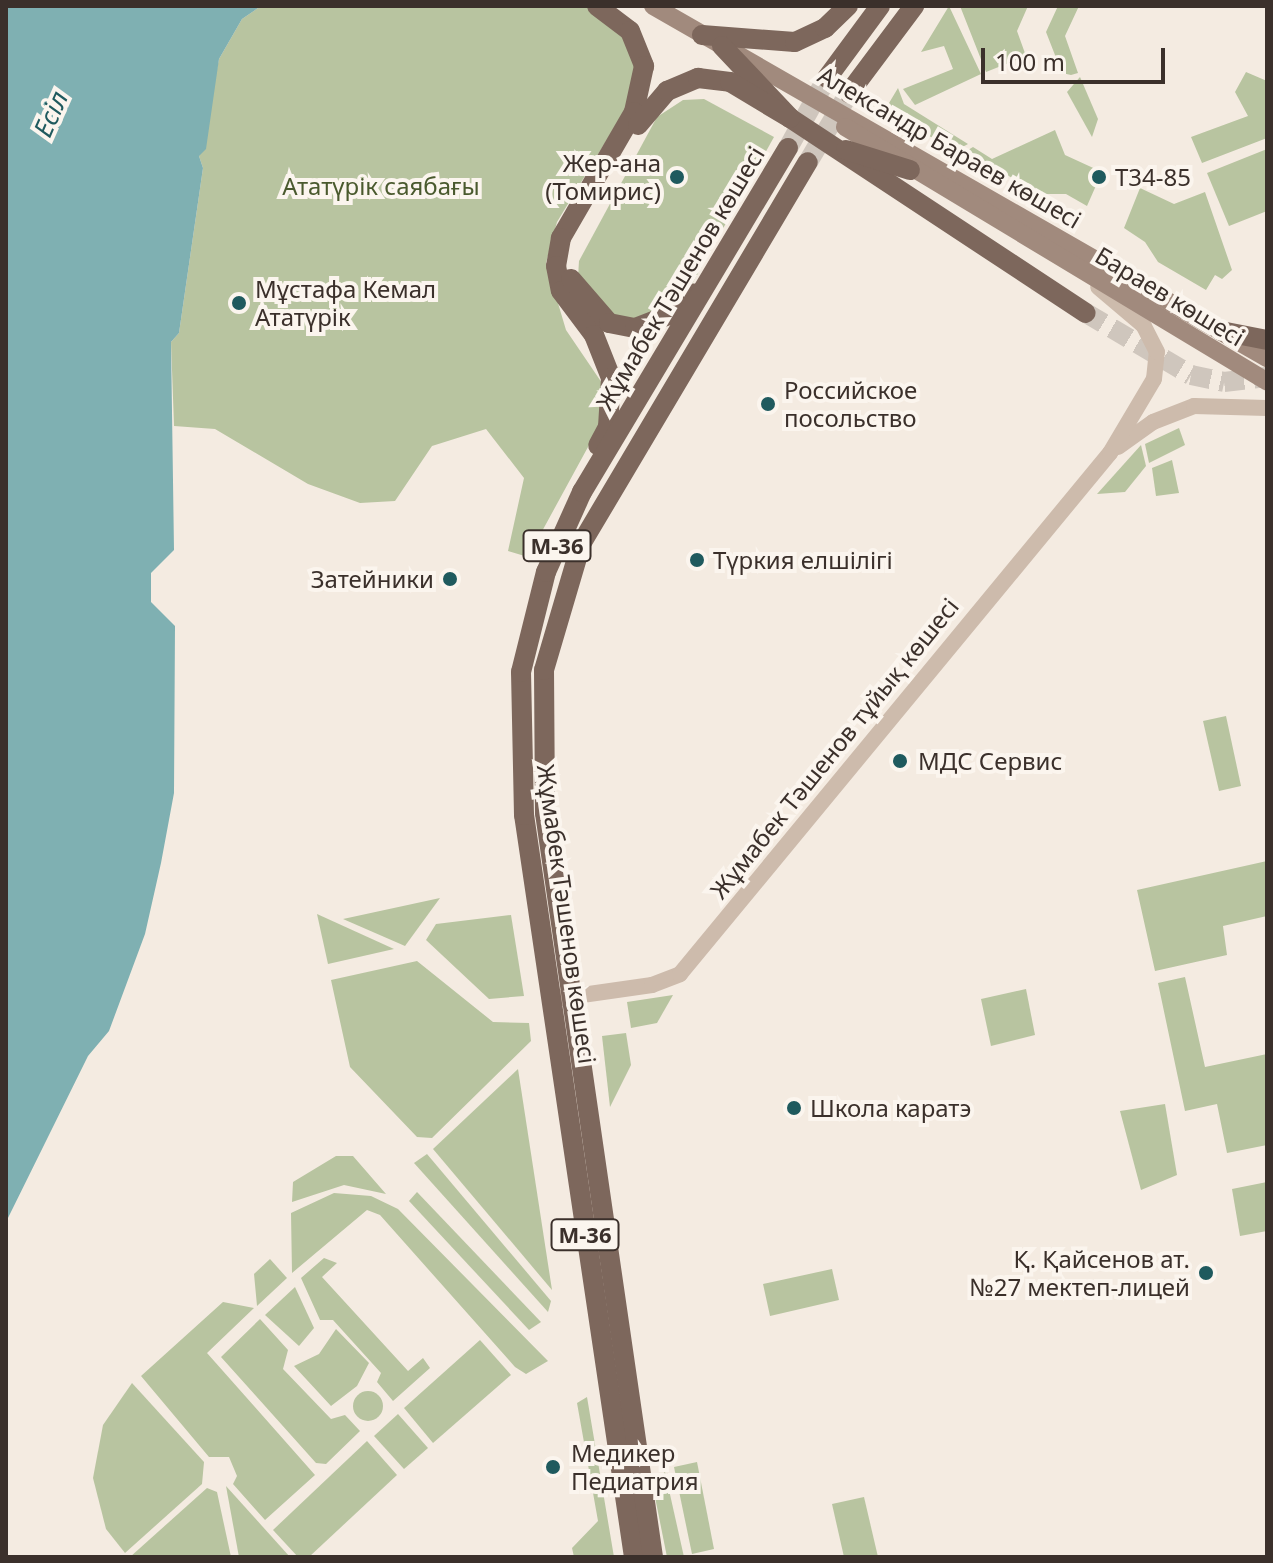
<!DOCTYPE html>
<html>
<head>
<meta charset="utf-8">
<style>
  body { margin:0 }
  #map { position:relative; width:1273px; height:1563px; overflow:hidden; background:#f4ebe1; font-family:"Noto Sans",sans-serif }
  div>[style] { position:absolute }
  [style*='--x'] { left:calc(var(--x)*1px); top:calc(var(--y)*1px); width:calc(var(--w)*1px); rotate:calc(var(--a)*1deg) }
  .green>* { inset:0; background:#b8c4a0 }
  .round { border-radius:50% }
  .water>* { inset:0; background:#7fb0b2 }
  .primary-tunnel>* { height:20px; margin-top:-10px; transform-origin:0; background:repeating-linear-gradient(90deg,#cfc6bd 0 20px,transparent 0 30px) }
  .tertiary>* { height:16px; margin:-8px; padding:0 8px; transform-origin:8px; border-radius:8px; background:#cdbbac }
  .secondary>* { height:18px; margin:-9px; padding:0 9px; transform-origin:9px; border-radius:9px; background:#a18a7d }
  .primary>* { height:20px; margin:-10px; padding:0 10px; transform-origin:10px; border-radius:10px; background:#7d675c }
  .dots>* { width:22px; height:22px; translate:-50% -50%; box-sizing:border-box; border:4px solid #fbf5ee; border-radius:50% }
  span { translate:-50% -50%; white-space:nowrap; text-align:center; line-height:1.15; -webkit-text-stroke:8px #fbf5ee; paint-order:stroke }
  .shield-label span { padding:2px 6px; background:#fbf5ee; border:2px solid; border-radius:6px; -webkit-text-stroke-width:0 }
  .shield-label { font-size:22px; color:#3b302b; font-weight:700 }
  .street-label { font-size:24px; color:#3b302b }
  .poi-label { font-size:24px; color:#3b302b }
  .right { translate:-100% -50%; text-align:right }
  .left { translate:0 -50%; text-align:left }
  .park-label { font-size:24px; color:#4a5a2e }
  .water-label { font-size:26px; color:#1f5a5e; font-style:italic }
  .frame { position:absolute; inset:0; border:8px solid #3b302b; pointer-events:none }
  .scale { position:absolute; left:981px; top:48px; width:184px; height:36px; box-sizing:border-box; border:4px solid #3b302b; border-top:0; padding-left:10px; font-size:24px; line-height:28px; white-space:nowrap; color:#3b302b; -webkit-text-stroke:6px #fbf5ee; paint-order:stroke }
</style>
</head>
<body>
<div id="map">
  <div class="green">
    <i style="clip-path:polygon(587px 6px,631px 39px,640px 85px,557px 222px,546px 263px,566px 330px,602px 383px,600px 425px,528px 557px,508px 551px,524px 478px,486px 429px,432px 446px,395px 501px,360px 503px,308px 484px,215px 429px,174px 426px,171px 342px,179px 333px,203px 168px,199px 156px,219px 59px,242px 19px,261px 6px)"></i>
    <i style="clip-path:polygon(949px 6px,981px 74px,915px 105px,903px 89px,953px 69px,944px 46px,921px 52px)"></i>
    <i style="clip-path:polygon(960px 6px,1028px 6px,1017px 31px,1026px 56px,986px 72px)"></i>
    <i style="clip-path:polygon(1058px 6px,1079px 6px,1065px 36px,1078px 73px,1071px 75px,1062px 73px,1046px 32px)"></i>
    <i style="clip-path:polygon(1246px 72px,1267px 81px,1267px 138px,1202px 163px,1191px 137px,1248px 116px,1235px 92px)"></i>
    <i style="clip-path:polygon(1080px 77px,1098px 119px,1092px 137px,1067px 92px)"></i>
    <i style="clip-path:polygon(898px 88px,904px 104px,968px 144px,957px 150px,883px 113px)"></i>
    <i style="clip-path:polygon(704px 99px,774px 137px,682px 302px,619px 328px,578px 278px,579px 261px,657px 117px,683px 100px)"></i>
    <i style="clip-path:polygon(1055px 130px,1065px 155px,1102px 172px,1087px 206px,1066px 194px,1044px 194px,963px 153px,973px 147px,992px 159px)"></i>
    <i style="clip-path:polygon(1267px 149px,1267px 211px,1229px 226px,1207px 173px)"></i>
    <i style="clip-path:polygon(1140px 188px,1174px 204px,1205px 192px,1232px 270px,1222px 279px,1215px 275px,1206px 290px,1158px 262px,1145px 242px,1124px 228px)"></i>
    <i style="clip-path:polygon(1179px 428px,1185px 445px,1149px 463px,1145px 444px)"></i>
    <i style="clip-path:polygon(1141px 445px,1146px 466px,1125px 492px,1097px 494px)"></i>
    <i style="clip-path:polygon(1172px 460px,1179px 493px,1156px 496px,1152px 468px)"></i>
    <i style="clip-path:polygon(1226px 716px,1241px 786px,1219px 791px,1203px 721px)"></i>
    <i style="clip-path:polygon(1267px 861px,1267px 916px,1223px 926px,1227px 955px,1155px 971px,1137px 890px)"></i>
    <i style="clip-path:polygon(440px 898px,405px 946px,343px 919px)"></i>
    <i style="clip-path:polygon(317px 914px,394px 949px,328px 964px)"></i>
    <i style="clip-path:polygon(511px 915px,524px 996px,489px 999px,426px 940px,436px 924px)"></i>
    <i style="clip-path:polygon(417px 961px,493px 1022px,529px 1023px,531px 1041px,432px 1138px,417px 1137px,350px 1067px,331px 980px)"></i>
    <i style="clip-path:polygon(1185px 977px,1205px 1067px,1267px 1054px,1267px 1145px,1227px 1153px,1217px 1104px,1185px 1111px,1158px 983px)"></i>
    <i style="clip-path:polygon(1026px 989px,1035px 1035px,991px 1046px,981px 999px)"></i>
    <i style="clip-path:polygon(673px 995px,657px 1023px,631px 1028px,627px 1002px)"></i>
    <i style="clip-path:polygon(626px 1033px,631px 1065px,610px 1107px,602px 1036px)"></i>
    <i style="clip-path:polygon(518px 1069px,552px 1290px,433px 1149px)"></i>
    <i style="clip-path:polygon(1165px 1104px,1177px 1175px,1141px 1190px,1120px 1111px)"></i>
    <i style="clip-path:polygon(427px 1154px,551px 1301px,548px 1312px,414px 1163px)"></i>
    <i style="clip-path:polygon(336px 1156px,353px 1156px,386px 1194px,344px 1185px,292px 1202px,293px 1182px)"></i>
    <i style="clip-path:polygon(1267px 1182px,1267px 1231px,1240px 1236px,1232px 1189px)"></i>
    <i style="clip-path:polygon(417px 1192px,541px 1322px,529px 1330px,409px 1201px)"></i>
    <i style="clip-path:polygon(334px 1193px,371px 1196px,398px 1209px,548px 1361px,526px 1374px,515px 1367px,380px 1215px,367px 1210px,292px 1273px,291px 1213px)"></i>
    <i style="clip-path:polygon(324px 1258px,337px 1263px,322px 1277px,408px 1371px,423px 1358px,430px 1368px,393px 1401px,377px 1382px,381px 1373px,333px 1320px,320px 1320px,301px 1278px)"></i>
    <i style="clip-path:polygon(270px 1259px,287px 1278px,257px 1306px,254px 1274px)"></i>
    <i style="clip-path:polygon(832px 1269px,839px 1300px,770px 1316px,763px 1284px)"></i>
    <i style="clip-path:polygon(295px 1287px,314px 1328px,299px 1346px,265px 1315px)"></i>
    <i style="clip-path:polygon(223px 1302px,254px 1308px,207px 1353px,315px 1475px,265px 1520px,233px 1484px,237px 1476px,229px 1457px,209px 1457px,141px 1376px)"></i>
    <i style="clip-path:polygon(260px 1319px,288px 1350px,283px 1369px,331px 1419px,345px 1415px,360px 1431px,326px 1464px,316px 1463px,221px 1357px)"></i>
    <i style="clip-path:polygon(336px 1329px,369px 1363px,357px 1386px,331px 1406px,294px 1366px,319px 1354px)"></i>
    <i style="clip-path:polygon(480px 1340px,511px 1375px,433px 1443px,404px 1408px)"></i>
    <i style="clip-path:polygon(132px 1383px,204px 1462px,202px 1484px,125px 1553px,106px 1529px,93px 1478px,103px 1425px)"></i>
    <i class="round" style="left:353px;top:1391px;width:30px;height:30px"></i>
    <i style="clip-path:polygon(587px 1397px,614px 1557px,574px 1557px,572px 1548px,598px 1521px,577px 1403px)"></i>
    <i style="clip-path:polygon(398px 1414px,428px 1448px,404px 1469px,374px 1436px)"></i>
    <i style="clip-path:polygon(367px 1441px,397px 1475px,309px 1557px,298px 1557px,273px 1530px)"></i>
    <i style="clip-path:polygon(697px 1462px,714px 1549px,692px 1554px,674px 1467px)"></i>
    <i style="clip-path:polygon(665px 1472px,684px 1557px,667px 1557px,652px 1482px)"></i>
    <i style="clip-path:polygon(226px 1486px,290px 1557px,239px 1557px)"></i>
    <i style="clip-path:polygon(207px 1488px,217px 1492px,231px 1557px,130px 1557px)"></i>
    <i style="clip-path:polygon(864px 1497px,878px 1557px,844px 1557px,832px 1504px)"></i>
  </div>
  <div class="water">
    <i style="clip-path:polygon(6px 6px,261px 6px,242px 19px,219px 59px,206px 149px,199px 156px,203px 168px,179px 333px,171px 342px,174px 550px,151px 573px,151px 602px,175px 626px,174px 793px,161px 863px,145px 934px,109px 1031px,88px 1056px,6px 1222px)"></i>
  </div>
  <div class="primary-tunnel">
    <i style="--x:788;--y:148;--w:80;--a:-60.9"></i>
    <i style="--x:808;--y:162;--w:80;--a:-59.3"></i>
    <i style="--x:1086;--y:313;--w:122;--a:30.6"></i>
    <i style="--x:1191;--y:375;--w:34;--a:12"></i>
    <i style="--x:1224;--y:382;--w:43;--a:-6.6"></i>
  </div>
  <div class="tertiary">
    <i style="--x:1118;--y:447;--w:43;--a:-35.5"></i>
    <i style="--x:1153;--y:422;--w:44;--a:-21.3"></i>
    <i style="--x:1194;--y:406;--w:73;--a:1.6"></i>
    <i style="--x:561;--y:998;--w:92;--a:-8.1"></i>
    <i style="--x:652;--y:985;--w:30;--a:-21"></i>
    <i style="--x:680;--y:974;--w:676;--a:-50.47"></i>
    <i style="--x:1110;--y:453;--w:86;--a:-59.3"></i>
    <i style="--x:1154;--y:379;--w:27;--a:-84"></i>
    <i style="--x:1157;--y:352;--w:29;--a:-117"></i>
    <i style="--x:1144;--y:326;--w:60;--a:-139.7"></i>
  </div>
  <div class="secondary">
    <i style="--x:653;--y:6;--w:708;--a:29.83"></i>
    <i style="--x:845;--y:127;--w:493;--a:31.1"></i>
  </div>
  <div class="primary">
    <i style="--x:597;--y:6;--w:41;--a:37.1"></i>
    <i style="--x:630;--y:31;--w:38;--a:68"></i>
    <i style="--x:644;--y:66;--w:47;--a:102.3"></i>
    <i style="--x:634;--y:112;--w:146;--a:120.1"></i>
    <i style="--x:561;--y:238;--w:28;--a:100"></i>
    <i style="--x:556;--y:266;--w:25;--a:79"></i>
    <i style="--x:561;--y:291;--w:55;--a:53.1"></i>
    <i style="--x:594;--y:335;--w:46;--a:68.4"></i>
    <i style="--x:611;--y:378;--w:49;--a:93.5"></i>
    <i style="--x:608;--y:427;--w:21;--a:118"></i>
    <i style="--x:702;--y:35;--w:93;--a:4.3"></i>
    <i style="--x:795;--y:42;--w:33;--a:-25"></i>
    <i style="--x:825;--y:28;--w:32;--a:-44"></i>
    <i style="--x:722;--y:46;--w:99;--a:46.6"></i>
    <i style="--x:790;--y:118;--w:354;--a:33.4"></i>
    <i style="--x:827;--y:78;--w:89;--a:-53.6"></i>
    <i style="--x:849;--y:93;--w:109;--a:-53.2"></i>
    <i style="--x:638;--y:125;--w:45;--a:-49.5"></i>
    <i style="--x:667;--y:91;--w:34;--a:-23"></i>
    <i style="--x:698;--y:78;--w:32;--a:7"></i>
    <i style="--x:730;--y:82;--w:70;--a:31"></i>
    <i style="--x:846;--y:150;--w:67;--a:17.4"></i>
    <i style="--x:571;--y:279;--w:58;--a:49.2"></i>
    <i style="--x:609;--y:323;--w:26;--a:11"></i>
    <i style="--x:635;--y:328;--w:47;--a:-21.1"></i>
    <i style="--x:679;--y:311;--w:23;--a:-50"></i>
    <i style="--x:1221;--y:331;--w:47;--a:11.1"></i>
    <i style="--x:634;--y:1557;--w:750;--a:-98.43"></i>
    <i style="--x:524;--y:815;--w:143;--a:-91.2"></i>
    <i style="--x:521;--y:672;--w:103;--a:-76"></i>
    <i style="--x:546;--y:572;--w:88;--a:-65.8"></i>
    <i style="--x:582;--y:492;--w:401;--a:-59.1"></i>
    <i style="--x:653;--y:1557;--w:752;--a:-98.26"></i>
    <i style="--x:545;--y:813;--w:143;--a:-90.4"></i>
    <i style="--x:544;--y:670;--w:131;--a:-73.6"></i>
    <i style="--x:581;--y:544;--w:444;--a:-59.3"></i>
  </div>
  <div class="dots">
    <i style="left:677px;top:177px;background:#1f5a5e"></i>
    <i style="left:1099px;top:177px;background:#1f5a5e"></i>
    <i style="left:239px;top:303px;background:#1f5a5e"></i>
    <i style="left:768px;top:404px;background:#1f5a5e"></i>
    <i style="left:697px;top:560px;background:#1f5a5e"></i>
    <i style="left:450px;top:579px;background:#1f5a5e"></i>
    <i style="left:900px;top:761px;background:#1f5a5e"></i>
    <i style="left:794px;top:1108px;background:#1f5a5e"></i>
    <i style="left:1206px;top:1273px;background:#1f5a5e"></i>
    <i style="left:553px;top:1467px;background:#1f5a5e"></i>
  </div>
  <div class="shield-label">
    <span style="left:557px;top:546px">M-36</span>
    <span style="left:585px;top:1235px">M-36</span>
  </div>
  <div class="street-label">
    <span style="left:950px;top:147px;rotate:30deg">Александр Бараев көшесі</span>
    <span style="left:680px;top:278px;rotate:-59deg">Жұмабек Тәшенов көшесі</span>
    <span style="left:1170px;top:296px;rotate:31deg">Бараев көшесі</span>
    <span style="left:834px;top:748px;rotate:-51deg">Жұмабек Тәшенов тұйық көшесі</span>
    <span style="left:567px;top:914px;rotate:82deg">Жұмабек Тәшенов көшесі</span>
  </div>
  <div class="poi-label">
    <span class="right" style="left:661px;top:177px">Жер-ана<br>(Томирис)</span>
    <span class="left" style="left:1115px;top:177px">Т34-85</span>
    <span class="left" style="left:255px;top:303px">Мұстафа Кемал<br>Ататүрік</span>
    <span class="left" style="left:784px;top:404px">Российское<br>посольство</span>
    <span class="left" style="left:713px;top:560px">Түркия елшілігі</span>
    <span class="right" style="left:434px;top:579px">Затейники</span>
    <span class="left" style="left:918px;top:761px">МДС Сервис</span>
    <span class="left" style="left:810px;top:1108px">Школа каратэ</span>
    <span class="right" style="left:1190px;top:1273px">Қ. Қайсенов ат.<br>№27 мектеп-лицей</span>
    <span class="left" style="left:571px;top:1467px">Медикер<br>Педиатрия</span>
  </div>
  <div class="park-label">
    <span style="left:381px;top:186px">Ататүрік саябағы</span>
  </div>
  <div class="water-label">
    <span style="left:51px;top:114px;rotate:-66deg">Есіл</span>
  </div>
  <div class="frame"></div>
  <div class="scale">100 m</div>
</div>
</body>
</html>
